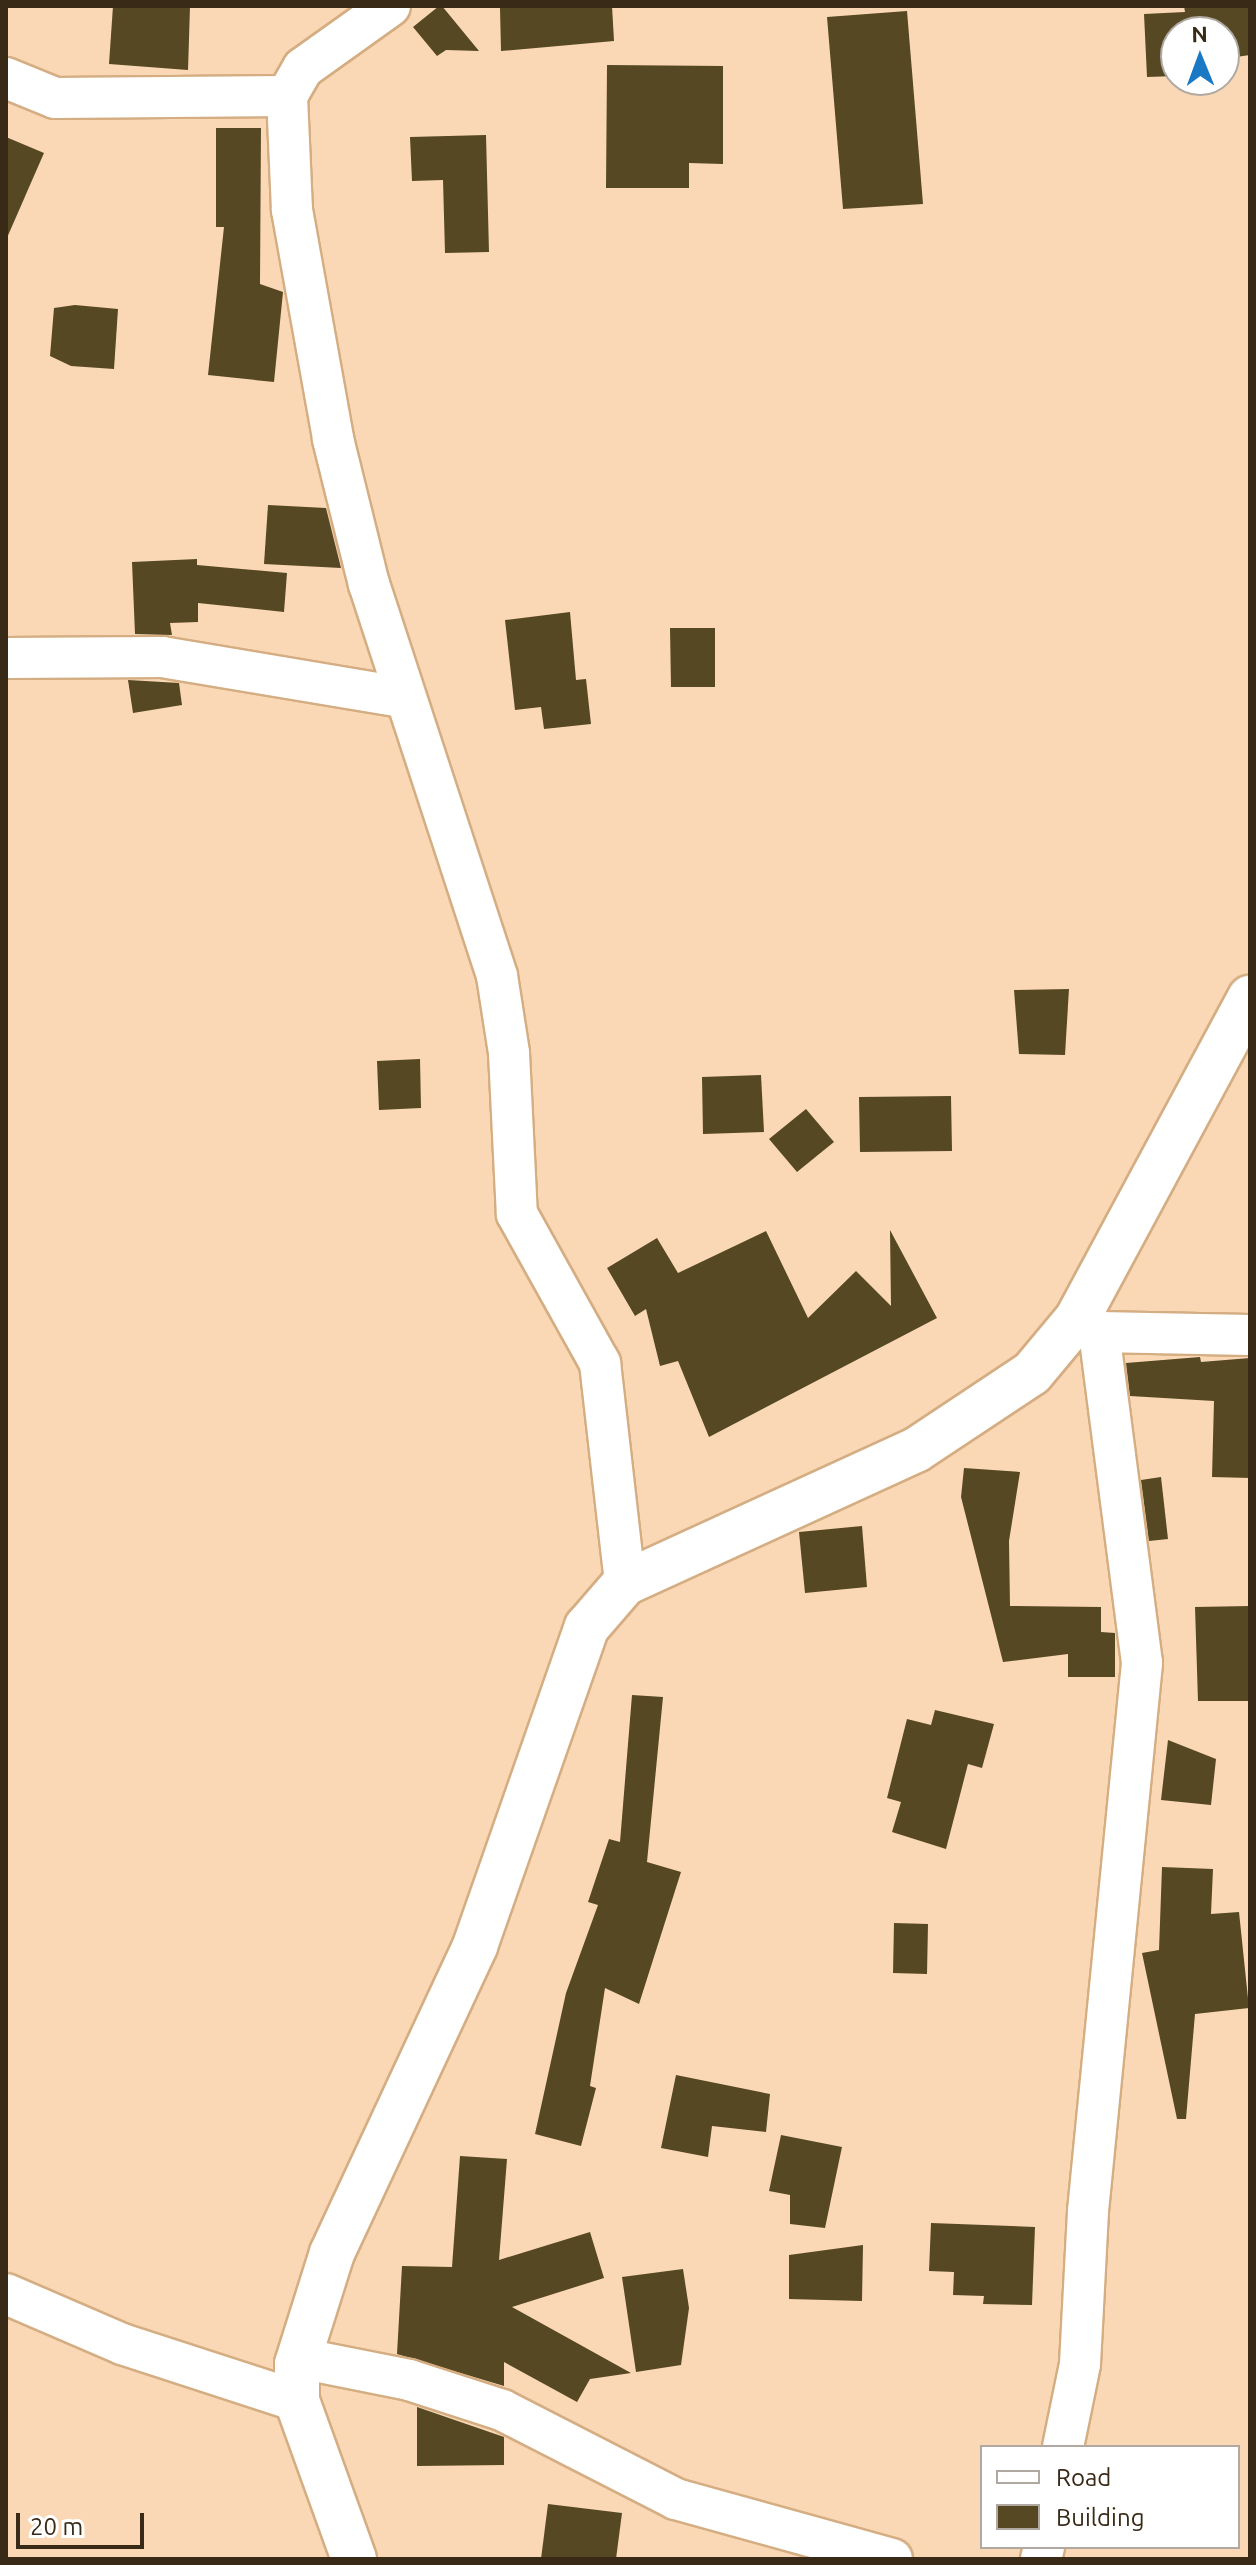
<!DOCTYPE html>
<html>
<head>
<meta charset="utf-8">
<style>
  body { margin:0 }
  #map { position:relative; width:1256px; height:2565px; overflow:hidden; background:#fad8b5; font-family:Ubuntu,sans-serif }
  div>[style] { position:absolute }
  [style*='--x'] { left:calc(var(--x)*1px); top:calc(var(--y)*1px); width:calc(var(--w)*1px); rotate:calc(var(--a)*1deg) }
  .building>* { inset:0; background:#564823 }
  .roads { filter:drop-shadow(2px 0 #d5ad82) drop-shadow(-2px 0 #d5ad82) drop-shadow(0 2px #d5ad82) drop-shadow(0 -2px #d5ad82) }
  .minor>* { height:40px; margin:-20px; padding:0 20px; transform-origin:20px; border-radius:20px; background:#fff }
  .tertiary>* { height:44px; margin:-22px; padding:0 22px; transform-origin:22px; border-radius:22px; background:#fff }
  span { translate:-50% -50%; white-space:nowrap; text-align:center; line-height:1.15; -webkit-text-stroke:8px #fff; paint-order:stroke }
  .frame { position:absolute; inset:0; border:8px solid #392917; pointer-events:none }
  .legend { position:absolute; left:980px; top:2445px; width:260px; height:104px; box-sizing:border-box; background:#fff; border:2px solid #b0a9a2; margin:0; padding:10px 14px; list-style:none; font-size:24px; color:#392917 }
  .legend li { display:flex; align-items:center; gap:16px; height:40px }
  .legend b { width:40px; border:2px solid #b0a9a2 }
  .north { position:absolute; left:1160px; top:16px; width:80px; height:80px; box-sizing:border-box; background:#fff; border:2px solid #b0a9a2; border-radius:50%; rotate:359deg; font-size:22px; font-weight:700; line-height:32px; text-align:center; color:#392917 }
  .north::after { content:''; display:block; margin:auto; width:28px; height:36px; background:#1979c5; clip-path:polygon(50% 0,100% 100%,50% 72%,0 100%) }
  .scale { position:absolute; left:16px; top:2513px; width:128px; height:36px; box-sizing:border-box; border:4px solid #392917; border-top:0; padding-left:10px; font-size:24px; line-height:28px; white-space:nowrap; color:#392917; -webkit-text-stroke:6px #fff; paint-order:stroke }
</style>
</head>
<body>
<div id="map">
  <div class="building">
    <i style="clip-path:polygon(113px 6px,190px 6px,188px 70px,109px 64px)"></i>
    <i style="clip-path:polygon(439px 6px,442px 6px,479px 51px,446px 50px,437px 56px,413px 27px)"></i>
    <i style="clip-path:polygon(612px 6px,614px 41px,501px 51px,500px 8px)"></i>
    <i style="clip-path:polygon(1184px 6px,1250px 6px,1250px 55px,1236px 57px,1238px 68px,1224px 69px,1224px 32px,1176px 32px,1176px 76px,1147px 77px,1144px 14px,1185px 12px)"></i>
    <i style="clip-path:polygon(907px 11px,923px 204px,843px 209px,827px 17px)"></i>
    <i style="clip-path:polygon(607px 65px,723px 66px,723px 164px,689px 163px,689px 188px,606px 188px)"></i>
    <i style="clip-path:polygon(216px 128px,261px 128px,260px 284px,283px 292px,274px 382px,208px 375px,224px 227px,216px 227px)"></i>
    <i style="clip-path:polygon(486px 135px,489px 252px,445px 253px,443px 180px,412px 181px,410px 137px)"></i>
    <i style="clip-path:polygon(6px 137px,44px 153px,6px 240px)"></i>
    <i style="clip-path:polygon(75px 305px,118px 309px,114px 369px,71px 366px,50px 356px,54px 308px)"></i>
    <i style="clip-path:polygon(268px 505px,326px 508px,341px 568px,264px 564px)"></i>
    <i style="clip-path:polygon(197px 559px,197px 565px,287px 573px,284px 612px,198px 603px,198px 622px,170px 623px,172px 635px,135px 634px,132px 562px)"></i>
    <i style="clip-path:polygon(570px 612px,576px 680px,586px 679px,591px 724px,544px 729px,541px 707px,515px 710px,505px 620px)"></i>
    <i style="clip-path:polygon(670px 628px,715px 628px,715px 687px,671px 687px)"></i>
    <i style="clip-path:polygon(128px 680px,179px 683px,182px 705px,133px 713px)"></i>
    <i style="clip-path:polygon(1069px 989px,1065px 1055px,1019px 1054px,1014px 990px)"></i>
    <i style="clip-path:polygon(420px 1059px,421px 1108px,379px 1110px,377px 1061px)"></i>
    <i style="clip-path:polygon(761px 1075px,764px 1132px,703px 1134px,702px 1077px)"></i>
    <i style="clip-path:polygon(951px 1096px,952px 1151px,860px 1152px,859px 1097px)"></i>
    <i style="clip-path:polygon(806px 1109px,834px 1142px,797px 1172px,769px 1139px)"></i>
    <i style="clip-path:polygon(890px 1230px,937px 1318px,709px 1437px,678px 1361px,660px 1366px,646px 1309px,635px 1316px,607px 1268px,657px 1238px,678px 1273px,766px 1231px,808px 1318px,856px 1271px,891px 1306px)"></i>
    <i style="clip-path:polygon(1200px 1357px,1201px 1362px,1250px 1358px,1250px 1478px,1212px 1477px,1214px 1401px,1130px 1396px,1126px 1363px)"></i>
    <i style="clip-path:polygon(964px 1468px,1020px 1472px,1009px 1541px,1010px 1606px,1101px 1607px,1101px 1632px,1115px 1633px,1115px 1677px,1068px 1677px,1068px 1654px,1003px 1662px,961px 1497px)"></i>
    <i style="clip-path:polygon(1161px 1477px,1168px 1539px,1149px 1541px,1141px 1480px)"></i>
    <i style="clip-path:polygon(862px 1526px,867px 1587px,805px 1593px,799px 1532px)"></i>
    <i style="clip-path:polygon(1250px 1606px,1250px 1701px,1198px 1701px,1195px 1607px)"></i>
    <i style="clip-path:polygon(632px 1695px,663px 1697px,647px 1862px,681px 1872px,639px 2004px,605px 1988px,590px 2086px,596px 2088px,581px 2146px,535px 2134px,566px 1993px,598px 1905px,588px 1902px,609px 1839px,620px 1842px)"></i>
    <i style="clip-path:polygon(935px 1710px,994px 1724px,982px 1768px,968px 1764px,946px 1849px,892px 1832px,901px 1802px,887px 1798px,907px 1719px,931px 1725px)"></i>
    <i style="clip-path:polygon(1168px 1740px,1216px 1759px,1211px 1805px,1161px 1800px)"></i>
    <i style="clip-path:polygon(1162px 1867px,1213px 1869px,1211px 1914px,1239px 1912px,1249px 2008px,1195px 2014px,1186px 2119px,1177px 2119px,1142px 1953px,1159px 1950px)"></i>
    <i style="clip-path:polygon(894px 1923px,928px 1924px,927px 1974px,893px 1973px)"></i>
    <i style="clip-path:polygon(676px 2075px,770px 2094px,766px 2132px,712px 2126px,708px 2157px,661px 2148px)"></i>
    <i style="clip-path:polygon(781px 2135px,842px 2147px,825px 2228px,790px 2224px,790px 2195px,769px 2191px)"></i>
    <i style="clip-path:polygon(460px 2156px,507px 2159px,499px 2260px,590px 2232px,604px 2278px,512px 2307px,631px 2373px,590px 2379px,577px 2402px,504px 2362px,504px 2386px,397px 2354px,402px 2266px,452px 2267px)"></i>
    <i style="clip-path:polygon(931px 2223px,1035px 2227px,1032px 2305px,983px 2304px,984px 2296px,953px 2295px,954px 2272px,929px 2271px)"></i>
    <i style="clip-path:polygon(863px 2245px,862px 2301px,789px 2299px,789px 2255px)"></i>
    <i style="clip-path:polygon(683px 2269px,689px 2308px,681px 2365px,636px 2372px,622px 2277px)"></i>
    <i style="clip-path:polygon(417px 2407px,504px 2437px,504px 2465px,417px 2466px)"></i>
    <i style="clip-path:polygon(548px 2504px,622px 2513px,616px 2559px,541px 2559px)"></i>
  </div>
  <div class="roads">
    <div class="minor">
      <i style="--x:390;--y:6;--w:107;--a:144.5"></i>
      <i style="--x:303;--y:68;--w:32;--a:120"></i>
      <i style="--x:287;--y:96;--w:114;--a:87.5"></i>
      <i style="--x:292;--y:210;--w:233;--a:79.8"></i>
      <i style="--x:333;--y:439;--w:149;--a:76.1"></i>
      <i style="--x:369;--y:584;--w:412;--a:71.9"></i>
      <i style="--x:497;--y:976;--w:78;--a:81.1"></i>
      <i style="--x:509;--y:1053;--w:161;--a:87.2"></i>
      <i style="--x:517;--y:1214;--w:171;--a:60.9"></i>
      <i style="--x:600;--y:1363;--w:221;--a:83.5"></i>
      <i style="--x:6;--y:78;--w:53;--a:22.2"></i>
      <i style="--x:55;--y:98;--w:232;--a:-0.5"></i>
      <i style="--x:6;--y:658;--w:156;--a:-0.4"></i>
      <i style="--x:162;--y:657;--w:243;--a:9.5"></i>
      <i style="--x:1078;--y:1319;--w:25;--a:32"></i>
      <i style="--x:1099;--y:1332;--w:151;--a:1.1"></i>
      <i style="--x:6;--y:2294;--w:126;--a:23.3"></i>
      <i style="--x:122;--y:2344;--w:184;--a:18"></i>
      <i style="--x:299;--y:2358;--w:112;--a:11.3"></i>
      <i style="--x:409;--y:2380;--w:98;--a:17.9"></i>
      <i style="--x:502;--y:2410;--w:195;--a:27.1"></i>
      <i style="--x:676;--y:2499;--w:224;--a:15.5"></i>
      <i style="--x:1063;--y:2447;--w:85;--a:-78.4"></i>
      <i style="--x:1080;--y:2364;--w:153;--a:-87"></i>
      <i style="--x:1088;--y:2211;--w:551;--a:-84.37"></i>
      <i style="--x:1142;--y:1663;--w:334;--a:-97.4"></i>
      <i style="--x:1041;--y:2559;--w:12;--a:-76"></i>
    </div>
    <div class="tertiary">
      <i style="--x:354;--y:2559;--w:168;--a:-109.8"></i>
      <i style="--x:297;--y:2401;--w:37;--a:-90"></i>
      <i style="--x:297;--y:2364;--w:116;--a:-72.5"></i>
      <i style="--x:332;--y:2253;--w:339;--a:-65"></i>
      <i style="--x:475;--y:1946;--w:338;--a:-70.7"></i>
      <i style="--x:587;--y:1627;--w:58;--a:-49.2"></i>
      <i style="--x:625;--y:1583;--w:320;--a:-24.6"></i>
      <i style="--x:916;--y:1450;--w:139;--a:-33.6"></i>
      <i style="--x:1032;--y:1373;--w:70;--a:-50.2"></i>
      <i style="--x:1077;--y:1319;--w:365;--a:-61.7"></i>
    </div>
  </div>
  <div class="frame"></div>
  <ul class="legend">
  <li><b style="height:10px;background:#fff"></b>Road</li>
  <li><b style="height:22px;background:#564823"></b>Building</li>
  </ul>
  <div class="north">N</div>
  <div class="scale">20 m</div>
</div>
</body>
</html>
